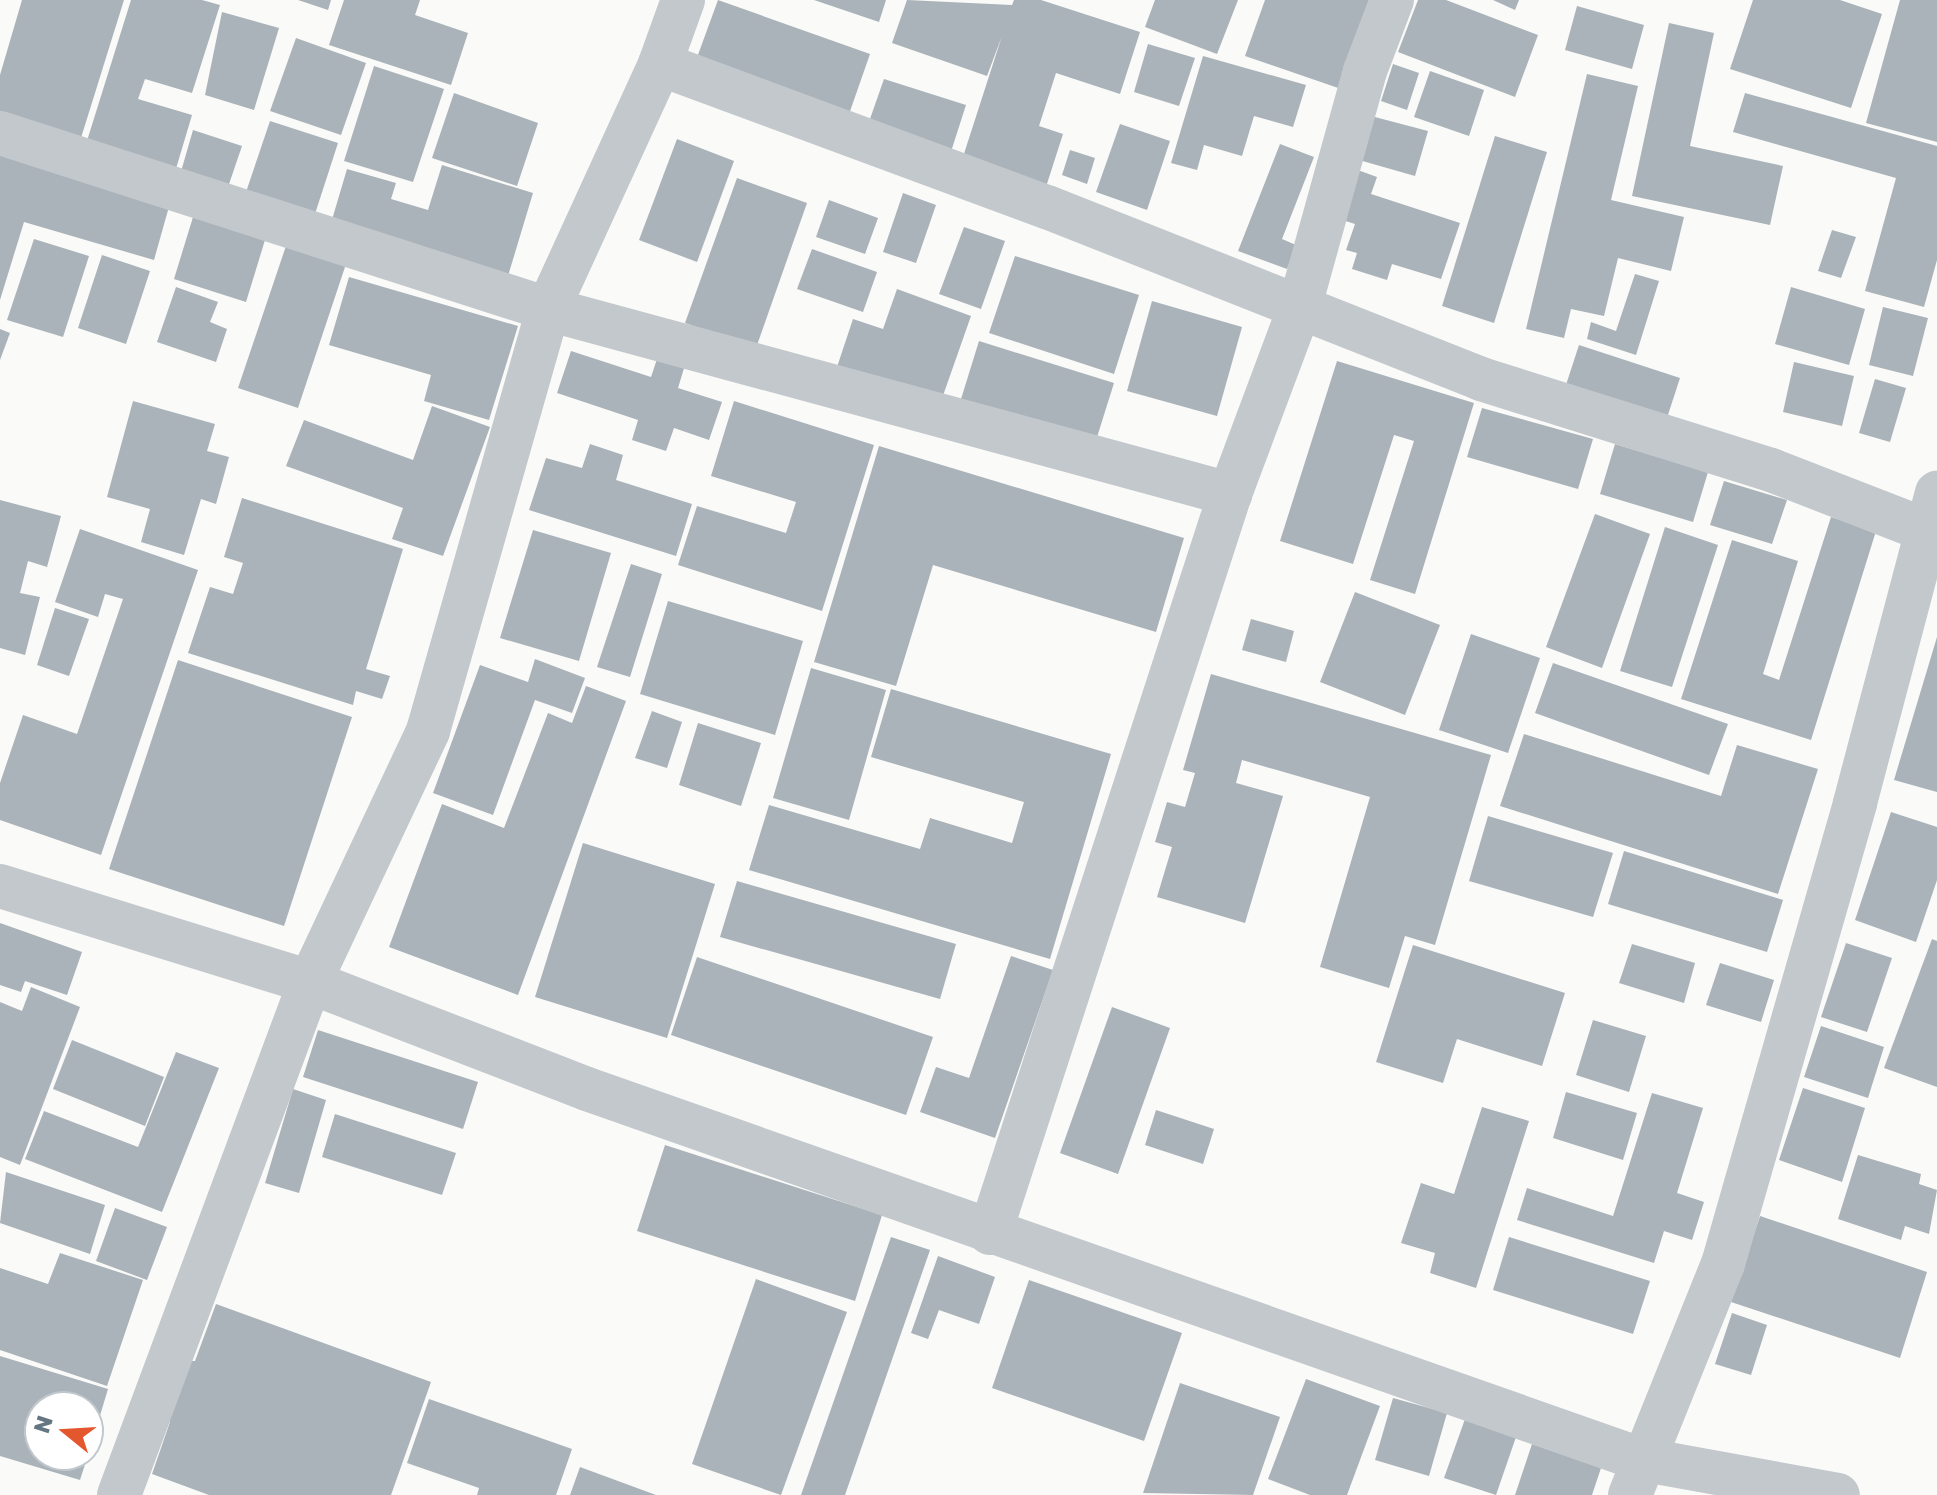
<!DOCTYPE html>
<html>
<head>
<meta charset="utf-8">
<style>
  body { margin:0 }
  #map { position:relative; width:1937px; height:1495px; overflow:hidden; background:#fafaf8; font-family:"Golos Text",sans-serif }
  div>[style] { position:absolute }
  [style*='--x'] { left:calc(var(--x)*1px); top:calc(var(--y)*1px); width:calc(var(--w)*1px); rotate:calc(var(--a)*1deg) }
  .building>* { inset:0; background:#aab3b9 }
  .minor>* { height:44px; margin:-22px; padding:0 22px; transform-origin:22px; border-radius:22px; background:#c3c8cc }
  span { translate:-50% -50%; white-space:nowrap; text-align:center; line-height:1.15; -webkit-text-stroke:8px #fff; paint-order:stroke }
  .north { position:absolute; left:24px; top:1391px; width:80px; height:80px; box-sizing:border-box; background:#fff; border:2px solid #c1c8cd; border-radius:50%; rotate:288deg; font-size:22px; font-weight:700; line-height:32px; text-align:center; color:#657683 }
  .north::after { content:''; display:block; margin:auto; width:28px; height:36px; background:#e4572e; clip-path:polygon(50% 0,100% 100%,50% 72%,0 100%) }
</style>
</head>
<body>
<div id="map">
  <div class="building">
    <i style="clip-path:polygon(22px 0,124px 0,80px 141px,0 117px,0 75px)"></i>
    <i style="clip-path:polygon(131px 0,202px 0,220px 5px,192px 93px,145px 79px,138px 99px,192px 115px,175px 172px,86px 144px)"></i>
    <i style="clip-path:polygon(298px 0,331px 0,328px 10px)"></i>
    <i style="clip-path:polygon(344px 0,420px 0,415px 15px,468px 33px,451px 85px,329px 45px)"></i>
    <i style="clip-path:polygon(718px 0,870px 54px,848px 117px,695px 63px)"></i>
    <i style="clip-path:polygon(814px 0,886px 0,879px 22px)"></i>
    <i style="clip-path:polygon(907px 0,1012px 5px,1014px 0,1041px 0,1140px 32px,1120px 94px,1056px 73px,1039px 126px,1063px 134px,1045px 190px,961px 163px,1002px 36px,987px 76px,892px 43px)"></i>
    <i style="clip-path:polygon(1155px 0,1238px 0,1217px 54px,1145px 27px)"></i>
    <i style="clip-path:polygon(1265px 0,1374px 0,1344px 90px,1245px 56px)"></i>
    <i style="clip-path:polygon(1418px 0,1446px 0,1538px 35px,1515px 97px,1398px 52px)"></i>
    <i style="clip-path:polygon(1493px 0,1519px 0,1515px 10px)"></i>
    <i style="clip-path:polygon(1753px 0,1840px 0,1882px 14px,1851px 108px,1730px 69px)"></i>
    <i style="clip-path:polygon(1900px 0,1937px 0,1937px 142px,1866px 123px)"></i>
    <i style="clip-path:polygon(1577px 6px,1644px 25px,1632px 69px,1565px 50px)"></i>
    <i style="clip-path:polygon(222px 12px,279px 28px,254px 110px,205px 95px)"></i>
    <i style="clip-path:polygon(1669px 23px,1714px 33px,1690px 146px,1783px 166px,1770px 225px,1632px 196px)"></i>
    <i style="clip-path:polygon(296px 38px,366px 63px,341px 135px,270px 111px)"></i>
    <i style="clip-path:polygon(1148px 44px,1195px 58px,1179px 106px,1134px 92px)"></i>
    <i style="clip-path:polygon(1203px 56px,1306px 85px,1293px 127px,1254px 116px,1242px 156px,1204px 145px,1197px 170px,1171px 163px)"></i>
    <i style="clip-path:polygon(1393px 64px,1419px 73px,1407px 110px,1381px 101px)"></i>
    <i style="clip-path:polygon(374px 66px,444px 89px,413px 182px,344px 161px)"></i>
    <i style="clip-path:polygon(1430px 71px,1484px 90px,1469px 136px,1414px 117px)"></i>
    <i style="clip-path:polygon(1587px 74px,1638px 86px,1611px 200px,1684px 217px,1671px 271px,1618px 258px,1604px 316px,1571px 309px,1564px 338px,1526px 329px)"></i>
    <i style="clip-path:polygon(884px 79px,966px 105px,947px 164px,864px 136px)"></i>
    <i style="clip-path:polygon(454px 93px,538px 123px,517px 186px,432px 158px)"></i>
    <i style="clip-path:polygon(1745px 93px,1937px 146px,1937px 260px,1924px 307px,1865px 291px,1896px 178px,1733px 132px)"></i>
    <i style="clip-path:polygon(1371px 116px,1428px 131px,1415px 176px,1359px 160px)"></i>
    <i style="clip-path:polygon(270px 121px,338px 143px,314px 217px,245px 195px)"></i>
    <i style="clip-path:polygon(1120px 124px,1170px 141px,1147px 210px,1096px 192px)"></i>
    <i style="clip-path:polygon(193px 130px,242px 146px,227px 190px,180px 175px)"></i>
    <i style="clip-path:polygon(1495px 136px,1547px 152px,1494px 323px,1442px 306px)"></i>
    <i style="clip-path:polygon(677px 139px,734px 161px,697px 262px,639px 240px)"></i>
    <i style="clip-path:polygon(1280px 144px,1314px 157px,1282px 239px,1296px 245px,1287px 269px,1238px 251px)"></i>
    <i style="clip-path:polygon(0 146px,172px 196px,154px 260px,24px 222px,0 300px)"></i>
    <i style="clip-path:polygon(1070px 150px,1095px 158px,1087px 184px,1062px 175px)"></i>
    <i style="clip-path:polygon(442px 165px,533px 193px,508px 276px,331px 223px,347px 169px,396px 183px,391px 199px,428px 210px)"></i>
    <i style="clip-path:polygon(1352px 168px,1377px 177px,1371px 194px,1460px 223px,1441px 279px,1392px 264px,1387px 280px,1352px 269px,1357px 253px,1346px 250px,1355px 224px,1336px 218px)"></i>
    <i style="clip-path:polygon(737px 178px,807px 203px,756px 348px,685px 323px)"></i>
    <i style="clip-path:polygon(903px 193px,936px 205px,916px 263px,883px 252px)"></i>
    <i style="clip-path:polygon(829px 200px,878px 218px,865px 254px,816px 237px)"></i>
    <i style="clip-path:polygon(197px 204px,269px 227px,246px 302px,174px 279px)"></i>
    <i style="clip-path:polygon(964px 227px,1005px 241px,981px 309px,939px 294px)"></i>
    <i style="clip-path:polygon(1832px 230px,1856px 237px,1841px 278px,1818px 271px)"></i>
    <i style="clip-path:polygon(289px 237px,348px 258px,298px 408px,238px 388px)"></i>
    <i style="clip-path:polygon(34px 239px,89px 256px,63px 337px,7px 320px)"></i>
    <i style="clip-path:polygon(812px 249px,877px 272px,863px 312px,797px 289px)"></i>
    <i style="clip-path:polygon(102px 255px,150px 271px,126px 344px,78px 328px)"></i>
    <i style="clip-path:polygon(1015px 256px,1139px 295px,1114px 374px,989px 333px)"></i>
    <i style="clip-path:polygon(1635px 274px,1659px 281px,1636px 355px,1587px 339px,1591px 322px,1616px 331px)"></i>
    <i style="clip-path:polygon(349px 277px,518px 326px,489px 420px,424px 401px,431px 375px,329px 345px)"></i>
    <i style="clip-path:polygon(176px 287px,218px 302px,210px 322px,227px 329px,216px 362px,157px 342px)"></i>
    <i style="clip-path:polygon(1791px 287px,1865px 309px,1849px 365px,1775px 344px)"></i>
    <i style="clip-path:polygon(897px 289px,971px 316px,939px 407px,836px 370px,853px 319px,883px 329px)"></i>
    <i style="clip-path:polygon(1152px 301px,1242px 327px,1217px 416px,1127px 391px)"></i>
    <i style="clip-path:polygon(1883px 307px,1928px 318px,1913px 376px,1869px 365px)"></i>
    <i style="clip-path:polygon(0 329px,10px 333px,0 360px)"></i>
    <i style="clip-path:polygon(979px 341px,1114px 383px,1092px 453px,957px 412px)"></i>
    <i style="clip-path:polygon(1579px 345px,1680px 378px,1665px 424px,1564px 391px)"></i>
    <i style="clip-path:polygon(571px 351px,651px 377px,658px 356px,685px 365px,678px 388px,722px 402px,709px 440px,674px 428px,666px 451px,632px 440px,638px 420px,557px 393px)"></i>
    <i style="clip-path:polygon(1337px 361px,1474px 403px,1415px 594px,1370px 580px,1414px 441px,1394px 435px,1353px 564px,1280px 541px)"></i>
    <i style="clip-path:polygon(1794px 362px,1854px 376px,1842px 426px,1783px 412px)"></i>
    <i style="clip-path:polygon(1875px 379px,1906px 388px,1890px 442px,1859px 433px)"></i>
    <i style="clip-path:polygon(133px 401px,215px 424px,207px 451px,229px 457px,216px 504px,201px 499px,184px 555px,141px 542px,150px 509px,107px 497px)"></i>
    <i style="clip-path:polygon(734px 401px,874px 445px,822px 611px,678px 565px,697px 506px,786px 533px,796px 502px,711px 476px)"></i>
    <i style="clip-path:polygon(432px 406px,490px 427px,443px 556px,392px 539px,403px 508px,286px 466px,304px 420px,413px 460px)"></i>
    <i style="clip-path:polygon(1482px 408px,1593px 439px,1578px 489px,1467px 457px)"></i>
    <i style="clip-path:polygon(590px 444px,623px 455px,616px 480px,692px 504px,676px 556px,529px 510px,546px 458px,582px 468px)"></i>
    <i style="clip-path:polygon(1615px 444px,1708px 472px,1693px 522px,1600px 494px)"></i>
    <i style="clip-path:polygon(879px 446px,1184px 538px,1156px 632px,933px 565px,896px 686px,814px 662px)"></i>
    <i style="clip-path:polygon(1724px 481px,1787px 500px,1772px 544px,1710px 525px)"></i>
    <i style="clip-path:polygon(242px 498px,403px 549px,366px 669px,390px 676px,382px 699px,356px 691px,353px 705px,188px 653px,210px 587px,233px 594px,243px 563px,224px 557px)"></i>
    <i style="clip-path:polygon(0 500px,61px 516px,47px 567px,28px 561px,20px 593px,40px 597px,25px 655px,0 648px)"></i>
    <i style="clip-path:polygon(1595px 514px,1650px 534px,1602px 668px,1546px 647px)"></i>
    <i style="clip-path:polygon(1831px 517px,1876px 531px,1811px 740px,1681px 699px,1732px 540px,1798px 561px,1763px 674px,1779px 680px)"></i>
    <i style="clip-path:polygon(1665px 527px,1718px 545px,1672px 687px,1620px 671px)"></i>
    <i style="clip-path:polygon(80px 529px,198px 570px,101px 855px,0 820px,0 783px,23px 715px,77px 734px,123px 599px,105px 594px,98px 617px,55px 602px)"></i>
    <i style="clip-path:polygon(533px 530px,611px 553px,579px 661px,500px 638px)"></i>
    <i style="clip-path:polygon(631px 564px,662px 574px,630px 677px,597px 667px)"></i>
    <i style="clip-path:polygon(1355px 592px,1440px 625px,1405px 715px,1320px 682px)"></i>
    <i style="clip-path:polygon(668px 601px,803px 641px,775px 735px,640px 694px)"></i>
    <i style="clip-path:polygon(55px 608px,89px 619px,69px 676px,37px 665px)"></i>
    <i style="clip-path:polygon(1251px 619px,1294px 631px,1286px 662px,1242px 650px)"></i>
    <i style="clip-path:polygon(1471px 634px,1540px 658px,1508px 753px,1439px 730px)"></i>
    <i style="clip-path:polygon(1937px 637px,1937px 792px,1894px 780px)"></i>
    <i style="clip-path:polygon(535px 659px,585px 678px,572px 713px,535px 700px,493px 815px,433px 793px,480px 665px,528px 682px)"></i>
    <i style="clip-path:polygon(178px 660px,352px 717px,284px 926px,109px 869px)"></i>
    <i style="clip-path:polygon(1553px 663px,1728px 724px,1709px 775px,1535px 713px)"></i>
    <i style="clip-path:polygon(811px 668px,886px 690px,849px 820px,773px 798px)"></i>
    <i style="clip-path:polygon(1211px 674px,1491px 755px,1435px 945px,1405px 936px,1389px 988px,1320px 967px,1370px 797px,1242px 760px,1236px 783px,1283px 796px,1245px 923px,1157px 897px,1172px 847px,1155px 842px,1167px 802px,1185px 807px,1195px 773px,1183px 770px)"></i>
    <i style="clip-path:polygon(586px 686px,626px 701px,518px 995px,389px 947px,442px 804px,504px 828px,548px 713px,572px 723px)"></i>
    <i style="clip-path:polygon(891px 689px,1111px 754px,1050px 959px,749px 870px,769px 805px,920px 849px,930px 818px,1012px 843px,1024px 802px,871px 757px)"></i>
    <i style="clip-path:polygon(652px 711px,682px 722px,667px 768px,635px 758px)"></i>
    <i style="clip-path:polygon(698px 723px,761px 743px,741px 806px,679px 785px)"></i>
    <i style="clip-path:polygon(1524px 734px,1721px 796px,1737px 745px,1818px 769px,1778px 894px,1500px 806px)"></i>
    <i style="clip-path:polygon(1891px 812px,1937px 827px,1937px 880px,1916px 942px,1855px 920px)"></i>
    <i style="clip-path:polygon(1488px 816px,1613px 853px,1593px 917px,1469px 881px)"></i>
    <i style="clip-path:polygon(583px 843px,715px 884px,667px 1038px,535px 997px)"></i>
    <i style="clip-path:polygon(1624px 851px,1783px 900px,1767px 952px,1608px 904px)"></i>
    <i style="clip-path:polygon(737px 881px,956px 944px,940px 999px,720px 937px)"></i>
    <i style="clip-path:polygon(0 923px,82px 952px,67px 995px,25px 981px,21px 992px,0 985px)"></i>
    <i style="clip-path:polygon(1932px 939px,1937px 941px,1937px 1087px,1884px 1068px)"></i>
    <i style="clip-path:polygon(1846px 943px,1892px 958px,1867px 1032px,1821px 1017px)"></i>
    <i style="clip-path:polygon(1632px 944px,1695px 963px,1684px 1003px,1619px 983px)"></i>
    <i style="clip-path:polygon(1413px 945px,1565px 993px,1542px 1066px,1457px 1039px,1443px 1083px,1376px 1062px)"></i>
    <i style="clip-path:polygon(1011px 956px,1053px 970px,995px 1138px,920px 1112px,936px 1067px,969px 1078px)"></i>
    <i style="clip-path:polygon(697px 957px,933px 1037px,906px 1115px,671px 1035px)"></i>
    <i style="clip-path:polygon(1720px 963px,1774px 980px,1761px 1022px,1706px 1005px)"></i>
    <i style="clip-path:polygon(31px 987px,80px 1007px,20px 1165px,0 1157px,0 1002px,22px 1011px)"></i>
    <i style="clip-path:polygon(1112px 1007px,1170px 1028px,1118px 1174px,1060px 1153px)"></i>
    <i style="clip-path:polygon(1593px 1020px,1646px 1036px,1629px 1092px,1576px 1075px)"></i>
    <i style="clip-path:polygon(1821px 1026px,1884px 1047px,1868px 1098px,1804px 1077px)"></i>
    <i style="clip-path:polygon(318px 1030px,478px 1082px,463px 1129px,303px 1077px)"></i>
    <i style="clip-path:polygon(72px 1040px,164px 1077px,145px 1126px,53px 1089px)"></i>
    <i style="clip-path:polygon(176px 1052px,219px 1068px,162px 1212px,25px 1159px,44px 1111px,138px 1147px)"></i>
    <i style="clip-path:polygon(1803px 1088px,1865px 1108px,1842px 1182px,1779px 1160px)"></i>
    <i style="clip-path:polygon(293px 1089px,326px 1100px,299px 1193px,265px 1183px)"></i>
    <i style="clip-path:polygon(1566px 1092px,1637px 1113px,1623px 1160px,1553px 1138px)"></i>
    <i style="clip-path:polygon(1652px 1093px,1703px 1108px,1677px 1193px,1704px 1202px,1692px 1240px,1664px 1231px,1654px 1263px,1517px 1220px,1527px 1188px,1613px 1216px)"></i>
    <i style="clip-path:polygon(1482px 1107px,1529px 1121px,1476px 1288px,1430px 1273px,1435px 1253px,1401px 1243px,1421px 1183px,1454px 1194px)"></i>
    <i style="clip-path:polygon(1156px 1110px,1214px 1129px,1203px 1164px,1145px 1145px)"></i>
    <i style="clip-path:polygon(335px 1114px,456px 1153px,442px 1195px,322px 1157px)"></i>
    <i style="clip-path:polygon(665px 1145px,882px 1215px,855px 1301px,637px 1231px)"></i>
    <i style="clip-path:polygon(1858px 1155px,1921px 1174px,1919px 1184px,1937px 1190px,1929px 1234px,1905px 1226px,1901px 1240px,1838px 1219px)"></i>
    <i style="clip-path:polygon(6px 1172px,105px 1205px,90px 1254px,0 1223px)"></i>
    <i style="clip-path:polygon(115px 1208px,167px 1227px,147px 1280px,96px 1261px)"></i>
    <i style="clip-path:polygon(1760px 1216px,1927px 1272px,1900px 1358px,1731px 1302px)"></i>
    <i style="clip-path:polygon(891px 1237px,930px 1250px,845px 1495px,801px 1495px)"></i>
    <i style="clip-path:polygon(1509px 1237px,1650px 1281px,1633px 1334px,1493px 1290px)"></i>
    <i style="clip-path:polygon(60px 1253px,143px 1280px,107px 1386px,0 1350px,0 1268px,48px 1284px)"></i>
    <i style="clip-path:polygon(938px 1256px,995px 1277px,979px 1324px,939px 1310px,928px 1339px,911px 1333px)"></i>
    <i style="clip-path:polygon(756px 1279px,847px 1312px,781px 1495px,692px 1464px)"></i>
    <i style="clip-path:polygon(1029px 1280px,1182px 1333px,1144px 1441px,992px 1388px)"></i>
    <i style="clip-path:polygon(216px 1304px,431px 1382px,391px 1495px,209px 1495px,152px 1474px,170px 1422px,162px 1420px,184px 1361px,195px 1361px)"></i>
    <i style="clip-path:polygon(1732px 1313px,1767px 1325px,1751px 1375px,1715px 1364px)"></i>
    <i style="clip-path:polygon(0 1356px,108px 1389px,89px 1452px,88px 1407px,40px 1407px,40px 1455px,88px 1455px,80px 1480px,0 1456px)"></i>
    <i style="clip-path:polygon(1306px 1379px,1380px 1406px,1347px 1495px,1310px 1495px,1268px 1479px)"></i>
    <i style="clip-path:polygon(1180px 1383px,1280px 1417px,1253px 1495px,1143px 1493px)"></i>
    <i style="clip-path:polygon(1393px 1398px,1447px 1413px,1429px 1476px,1375px 1460px)"></i>
    <i style="clip-path:polygon(429px 1399px,572px 1449px,556px 1495px,477px 1495px,479px 1488px,407px 1463px)"></i>
    <i style="clip-path:polygon(1465px 1419px,1516px 1437px,1496px 1495px,1444px 1478px)"></i>
    <i style="clip-path:polygon(1532px 1444px,1601px 1468px,1592px 1495px,1515px 1495px)"></i>
    <i style="clip-path:polygon(580px 1467px,656px 1495px,570px 1495px)"></i>
  </div>
  <div class="minor">
    <i style="--x:660;--y:64;--w:413;--a:20.3"></i>
    <i style="--x:1047;--y:207;--w:467;--a:21.6"></i>
    <i style="--x:1481;--y:379;--w:304;--a:17.4"></i>
    <i style="--x:1771;--y:470;--w:168;--a:21.2"></i>
    <i style="--x:0;--y:133;--w:576;--a:17.81"></i>
    <i style="--x:548;--y:309;--w:707;--a:15.18"></i>
    <i style="--x:0;--y:886;--w:325;--a:17.2"></i>
    <i style="--x:310;--y:982;--w:297;--a:21.1"></i>
    <i style="--x:587;--y:1089;--w:1116;--a:19.36"></i>
    <i style="--x:1640;--y:1459;--w:201;--a:10.3"></i>
    <i style="--x:990;--y:1233;--w:777;--a:-72.01"></i>
    <i style="--x:1230;--y:494;--w:197;--a:-69.5"></i>
    <i style="--x:1299;--y:309;--w:247;--a:-74.5"></i>
    <i style="--x:1365;--y:71;--w:76;--a:-69.2"></i>
    <i style="--x:119;--y:1495;--w:547;--a:-69.58"></i>
    <i style="--x:310;--y:982;--w:277;--a:-64.8"></i>
    <i style="--x:428;--y:731;--w:439;--a:-74.1"></i>
    <i style="--x:548;--y:309;--w:269;--a:-65.4"></i>
    <i style="--x:660;--y:64;--w:68;--a:-70.2"></i>
    <i style="--x:1630;--y:1495;--w:249;--a:-68.1"></i>
    <i style="--x:1723;--y:1264;--w:480;--a:-74"></i>
    <i style="--x:1855;--y:803;--w:321;--a:-75.2"></i>
  </div>
  <div class="north">N</div>
</div>
</body>
</html>
